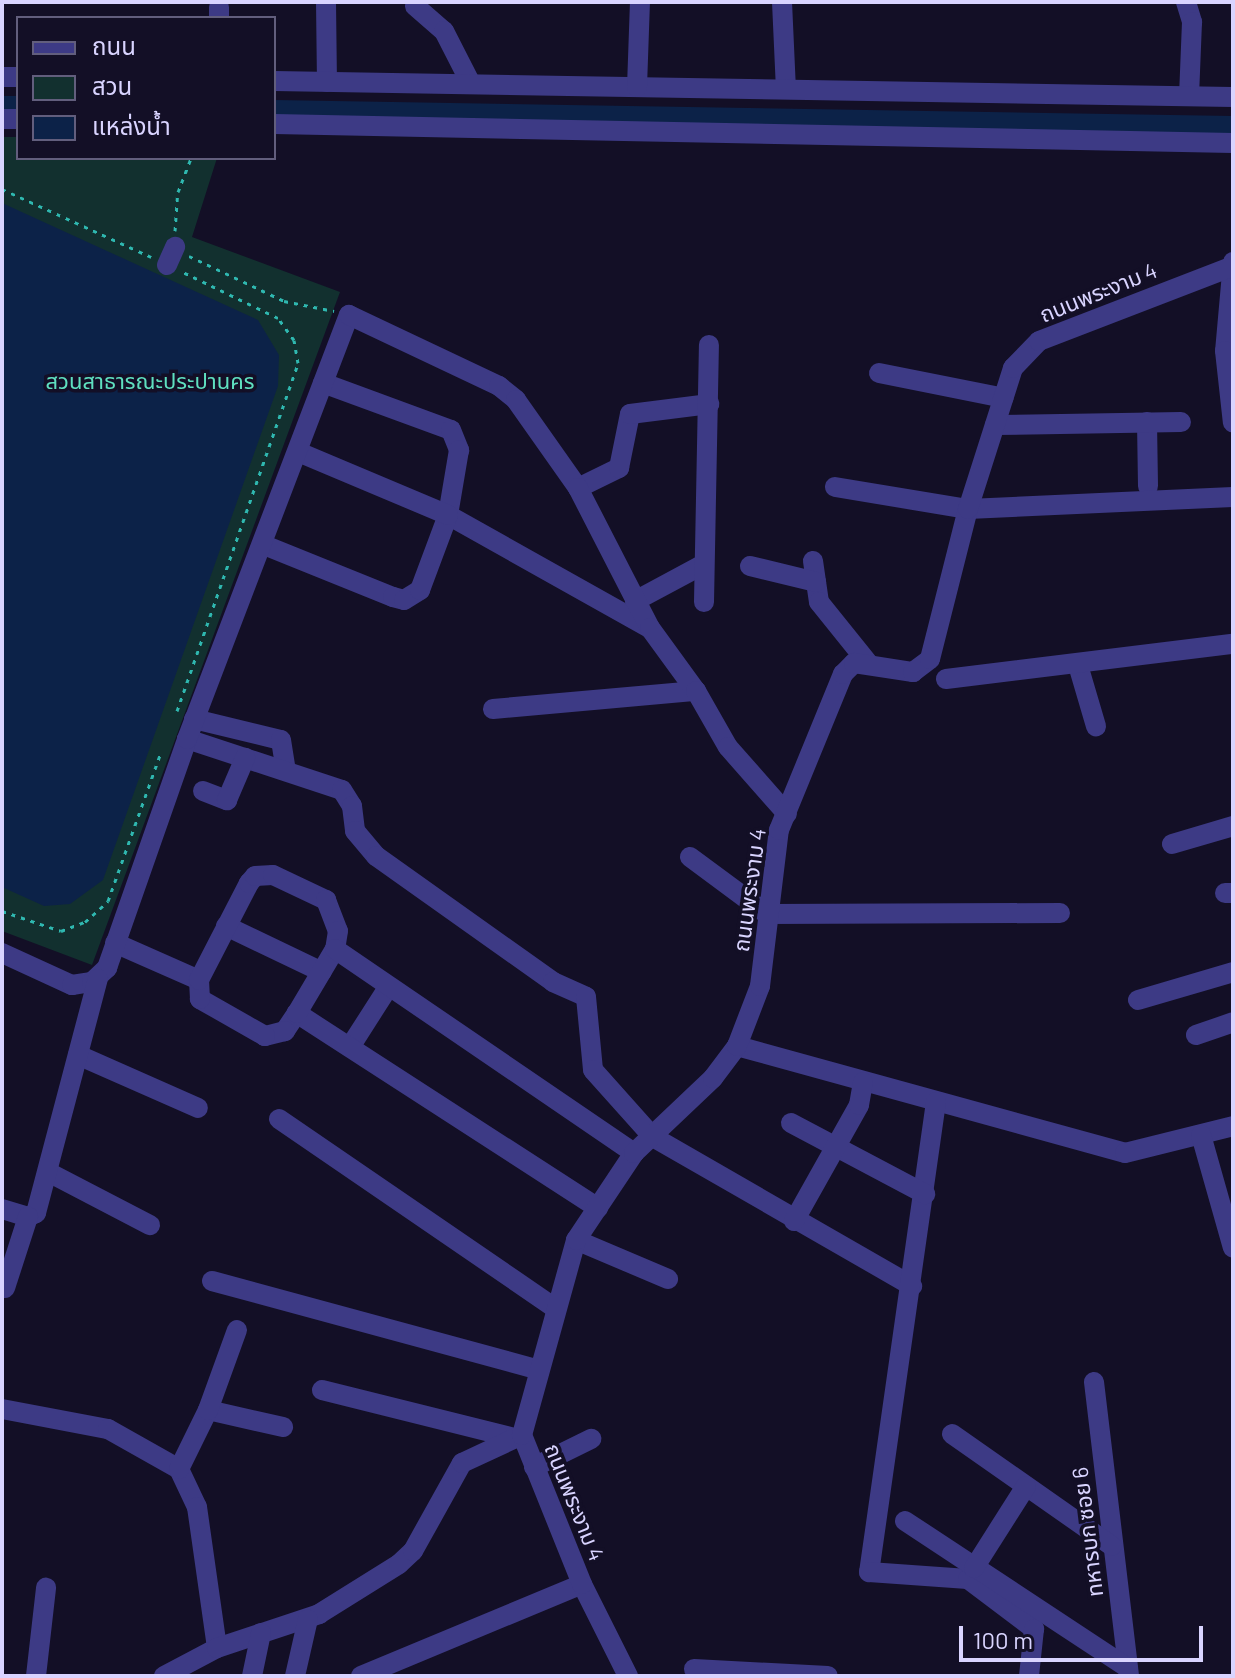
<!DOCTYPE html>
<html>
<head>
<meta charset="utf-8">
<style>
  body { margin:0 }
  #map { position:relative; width:1235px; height:1678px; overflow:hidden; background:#130f26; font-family:Barlow,"Noto Sans Thai",sans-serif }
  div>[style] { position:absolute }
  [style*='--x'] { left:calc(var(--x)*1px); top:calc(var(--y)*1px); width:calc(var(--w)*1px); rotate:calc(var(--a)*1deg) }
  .green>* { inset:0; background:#12302f }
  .water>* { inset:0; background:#0c2248 }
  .canal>* { height:18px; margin:-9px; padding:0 9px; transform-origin:9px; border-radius:9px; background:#0c2248 }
  .path>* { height:3px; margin-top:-1.5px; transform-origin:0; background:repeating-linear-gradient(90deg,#2fb8b0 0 4px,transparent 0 10px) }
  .minor>* { height:20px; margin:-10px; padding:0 10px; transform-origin:10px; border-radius:10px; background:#3d3a85 }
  span { translate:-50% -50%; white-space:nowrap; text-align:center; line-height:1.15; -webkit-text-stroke:7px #130f26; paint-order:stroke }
  .street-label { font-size:22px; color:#d9d4ff }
  .park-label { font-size:22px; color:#5fe0c0 }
  .frame { position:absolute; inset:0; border:4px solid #d9d4ff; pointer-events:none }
  .legend { position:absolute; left:16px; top:16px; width:260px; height:144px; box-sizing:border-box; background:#130f26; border:2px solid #625e7d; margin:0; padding:10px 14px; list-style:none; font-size:24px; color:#d9d4ff }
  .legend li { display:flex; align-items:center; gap:16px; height:40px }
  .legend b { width:40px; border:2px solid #625e7d }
  .scale { position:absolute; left:959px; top:1626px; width:244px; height:36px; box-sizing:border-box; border:4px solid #d9d4ff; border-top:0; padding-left:10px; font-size:24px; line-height:28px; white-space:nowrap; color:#d9d4ff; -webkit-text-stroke:6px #130f26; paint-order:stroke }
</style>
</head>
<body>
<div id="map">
  <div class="green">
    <i style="clip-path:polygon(2px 137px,18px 137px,18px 158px,217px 158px,192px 237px,340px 292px,92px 965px,2px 931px)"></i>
  </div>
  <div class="water">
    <i style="clip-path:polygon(2px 203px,258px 320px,279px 355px,278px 386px,103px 880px,70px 904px,44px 906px,2px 887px)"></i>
  </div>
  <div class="canal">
    <i style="--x:2;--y:105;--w:16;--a:0"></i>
    <i style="--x:274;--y:109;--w:959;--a:0.96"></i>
  </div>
  <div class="path">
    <i style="--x:2;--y:189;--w:164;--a:24.5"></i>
    <i style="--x:175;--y:231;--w:39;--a:-86"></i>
    <i style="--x:178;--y:192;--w:36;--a:-69"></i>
    <i style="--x:189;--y:256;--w:105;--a:25.3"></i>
    <i style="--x:284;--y:301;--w:51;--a:11.3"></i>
    <i style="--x:177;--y:711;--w:368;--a:-70.8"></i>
    <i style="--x:298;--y:363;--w:23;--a:-100"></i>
    <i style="--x:294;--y:340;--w:27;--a:-126"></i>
    <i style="--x:278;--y:318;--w:106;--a:-154.2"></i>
    <i style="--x:2;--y:911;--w:62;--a:18.7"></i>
    <i style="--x:61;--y:931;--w:26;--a:-21"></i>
    <i style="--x:85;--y:922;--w:31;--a:-42"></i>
    <i style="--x:108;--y:901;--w:155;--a:-70.4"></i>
  </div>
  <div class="minor">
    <i style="--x:326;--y:2;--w:80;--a:89.3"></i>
    <i style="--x:782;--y:2;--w:87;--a:87.4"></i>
    <i style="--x:1186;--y:2;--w:21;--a:73"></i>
    <i style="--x:1192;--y:22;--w:74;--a:92.3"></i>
    <i style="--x:415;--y:6;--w:38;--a:41"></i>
    <i style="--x:444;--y:31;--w:59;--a:63"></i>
    <i style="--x:219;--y:7;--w:11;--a:90"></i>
    <i style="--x:2;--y:77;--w:16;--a:0"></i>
    <i style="--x:274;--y:81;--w:959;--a:0.96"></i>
    <i style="--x:637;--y:87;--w:85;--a:-88"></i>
    <i style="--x:2;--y:119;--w:16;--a:0"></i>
    <i style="--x:274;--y:124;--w:959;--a:1.14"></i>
    <i style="--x:1233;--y:262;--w:89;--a:95.1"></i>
    <i style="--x:1225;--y:351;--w:72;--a:83.7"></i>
    <i style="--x:167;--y:265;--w:20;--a:-66"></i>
    <i style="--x:879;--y:373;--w:127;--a:11.3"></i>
    <i style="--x:323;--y:383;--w:136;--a:20.2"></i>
    <i style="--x:451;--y:430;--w:22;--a:68"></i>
    <i style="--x:459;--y:450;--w:66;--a:99.6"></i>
    <i style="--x:448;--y:515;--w:231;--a:29.3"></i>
    <i style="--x:1147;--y:422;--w:64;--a:89.1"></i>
    <i style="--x:995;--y:425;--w:186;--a:-0.9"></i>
    <i style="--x:835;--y:487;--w:135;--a:9.4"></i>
    <i style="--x:968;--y:509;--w:265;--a:-2.6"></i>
    <i style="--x:578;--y:488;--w:46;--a:-26"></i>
    <i style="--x:619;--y:468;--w:55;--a:-78.5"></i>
    <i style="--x:630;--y:414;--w:80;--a:-7.2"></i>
    <i style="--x:264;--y:545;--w:139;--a:22"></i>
    <i style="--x:393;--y:597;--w:11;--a:15"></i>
    <i style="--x:404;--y:600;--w:19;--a:-32"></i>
    <i style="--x:420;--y:590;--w:80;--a:-69.5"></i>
    <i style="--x:448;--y:515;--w:163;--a:-157.2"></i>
    <i style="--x:813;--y:561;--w:41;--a:81.7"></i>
    <i style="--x:819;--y:602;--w:78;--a:51.2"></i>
    <i style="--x:750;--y:566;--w:68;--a:13.6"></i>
    <i style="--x:635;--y:601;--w:78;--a:-28.2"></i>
    <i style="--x:704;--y:602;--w:257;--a:-88.9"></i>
    <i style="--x:1078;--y:665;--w:64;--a:73.6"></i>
    <i style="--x:946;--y:679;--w:289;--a:-7"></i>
    <i style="--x:493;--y:709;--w:204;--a:-5.1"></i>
    <i style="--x:194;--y:719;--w:89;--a:13.6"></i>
    <i style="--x:281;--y:740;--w:31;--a:81"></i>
    <i style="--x:187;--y:739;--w:163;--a:18.2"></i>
    <i style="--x:342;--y:790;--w:19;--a:58"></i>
    <i style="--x:352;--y:806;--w:25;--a:83"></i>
    <i style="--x:355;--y:831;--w:33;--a:50"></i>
    <i style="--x:376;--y:856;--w:217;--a:35.4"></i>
    <i style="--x:553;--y:982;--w:36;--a:24"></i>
    <i style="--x:586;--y:997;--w:73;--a:84.5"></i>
    <i style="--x:593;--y:1070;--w:90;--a:48.2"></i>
    <i style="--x:653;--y:1137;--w:299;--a:29.9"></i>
    <i style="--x:203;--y:791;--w:26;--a:21"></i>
    <i style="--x:227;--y:800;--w:46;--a:-66.8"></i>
    <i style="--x:1172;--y:844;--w:64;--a:-16.4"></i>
    <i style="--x:690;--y:857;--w:96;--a:36.5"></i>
    <i style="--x:767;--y:914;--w:293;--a:-0.2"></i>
    <i style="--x:1225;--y:893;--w:8;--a:0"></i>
    <i style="--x:226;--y:926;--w:106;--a:25.6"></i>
    <i style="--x:115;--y:943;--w:92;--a:23.8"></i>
    <i style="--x:2;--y:953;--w:77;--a:24.6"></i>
    <i style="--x:72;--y:985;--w:20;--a:-9"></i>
    <i style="--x:92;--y:982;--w:21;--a:-43"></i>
    <i style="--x:107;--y:968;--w:243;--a:-70.7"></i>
    <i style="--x:187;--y:739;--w:454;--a:-69.1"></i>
    <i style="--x:349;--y:315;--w:166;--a:25.3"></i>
    <i style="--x:499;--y:386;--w:22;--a:39"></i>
    <i style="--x:516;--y:400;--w:108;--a:54.8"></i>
    <i style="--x:578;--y:488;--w:157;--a:62.8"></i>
    <i style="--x:650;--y:628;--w:78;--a:53.9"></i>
    <i style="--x:696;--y:691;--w:64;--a:60.3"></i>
    <i style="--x:728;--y:747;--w:89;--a:48.6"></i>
    <i style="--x:1138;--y:1000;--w:99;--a:-16.4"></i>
    <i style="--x:297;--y:1013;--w:22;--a:124"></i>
    <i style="--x:285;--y:1031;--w:21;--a:166"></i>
    <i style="--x:265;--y:1036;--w:75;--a:-150.4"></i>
    <i style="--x:200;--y:999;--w:19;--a:-93"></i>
    <i style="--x:199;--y:980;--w:109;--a:-62.7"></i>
    <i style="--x:249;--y:883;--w:9;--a:-49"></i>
    <i style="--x:255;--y:876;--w:18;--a:-3"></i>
    <i style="--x:273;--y:875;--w:59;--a:25.3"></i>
    <i style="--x:326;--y:900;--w:33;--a:69"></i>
    <i style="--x:338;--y:931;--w:18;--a:99"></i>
    <i style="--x:1196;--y:1035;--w:39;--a:-19"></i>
    <i style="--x:737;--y:1046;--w:402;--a:15.4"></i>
    <i style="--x:1125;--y:1153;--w:111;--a:-14"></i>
    <i style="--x:350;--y:1047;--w:72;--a:-57.4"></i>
    <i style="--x:78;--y:1055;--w:131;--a:23.8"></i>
    <i style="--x:936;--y:1102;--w:475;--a:98.1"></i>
    <i style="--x:869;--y:1572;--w:99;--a:4"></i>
    <i style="--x:968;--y:1579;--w:83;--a:37.1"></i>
    <i style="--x:1034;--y:1629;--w:47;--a:96.1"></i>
    <i style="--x:279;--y:1119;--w:333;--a:34.4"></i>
    <i style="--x:791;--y:1123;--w:152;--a:27.9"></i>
    <i style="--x:1201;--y:1135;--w:117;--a:74.2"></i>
    <i style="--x:48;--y:1172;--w:115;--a:27.5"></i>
    <i style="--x:598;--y:1208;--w:359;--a:-147.1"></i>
    <i style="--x:297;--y:1013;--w:74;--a:-59.3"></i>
    <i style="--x:335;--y:949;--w:362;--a:34.3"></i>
    <i style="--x:2;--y:1209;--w:27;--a:17"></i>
    <i style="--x:28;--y:1217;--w:9;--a:-27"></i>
    <i style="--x:36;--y:1213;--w:242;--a:-75.2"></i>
    <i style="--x:794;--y:1221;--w:133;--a:-60.7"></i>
    <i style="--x:859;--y:1105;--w:23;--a:-80"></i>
    <i style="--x:576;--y:1240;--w:100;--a:23"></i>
    <i style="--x:212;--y:1281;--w:337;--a:15.2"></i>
    <i style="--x:5;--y:1288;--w:75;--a:-72.1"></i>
    <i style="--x:1094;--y:1382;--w:296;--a:83.2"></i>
    <i style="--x:322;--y:1390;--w:198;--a:14"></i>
    <i style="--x:2;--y:1409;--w:108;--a:10.7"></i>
    <i style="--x:108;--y:1429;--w:81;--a:29.4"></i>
    <i style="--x:179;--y:1469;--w:42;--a:64.7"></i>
    <i style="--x:197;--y:1507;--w:142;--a:81.9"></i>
    <i style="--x:208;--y:1410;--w:77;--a:12.8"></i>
    <i style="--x:952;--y:1434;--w:195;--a:35"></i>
    <i style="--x:534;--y:1467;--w:64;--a:-26.2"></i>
    <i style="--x:179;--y:1469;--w:66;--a:-63.8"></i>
    <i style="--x:208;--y:1410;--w:85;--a:-70.1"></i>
    <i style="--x:905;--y:1521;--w:267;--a:33.4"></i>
    <i style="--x:974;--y:1568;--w:97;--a:-57.6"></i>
    <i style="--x:694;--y:1669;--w:134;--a:3"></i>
    <i style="--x:36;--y:1676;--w:89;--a:-83.5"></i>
    <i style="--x:164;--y:1676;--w:60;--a:-27.8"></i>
    <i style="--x:217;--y:1648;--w:108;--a:-18.4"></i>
    <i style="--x:319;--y:1614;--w:94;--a:-32"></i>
    <i style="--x:399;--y:1564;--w:19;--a:-43"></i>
    <i style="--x:413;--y:1551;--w:101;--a:-60.9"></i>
    <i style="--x:462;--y:1463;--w:66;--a:-25"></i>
    <i style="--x:252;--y:1676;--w:44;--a:-78.2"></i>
    <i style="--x:295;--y:1676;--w:58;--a:-77.2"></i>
    <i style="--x:361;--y:1676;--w:239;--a:-22.6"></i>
    <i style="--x:628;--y:1676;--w:103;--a:-116.6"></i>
    <i style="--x:582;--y:1584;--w:161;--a:-111.9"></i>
    <i style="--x:522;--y:1435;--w:202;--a:-74.5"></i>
    <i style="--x:576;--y:1240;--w:105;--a:-56.3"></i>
    <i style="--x:634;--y:1153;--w:109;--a:-43.5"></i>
    <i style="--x:713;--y:1078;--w:40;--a:-53"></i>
    <i style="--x:737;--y:1046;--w:64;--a:-69"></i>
    <i style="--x:760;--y:986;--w:157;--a:-83.1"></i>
    <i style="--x:779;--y:830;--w:169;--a:-67.7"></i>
    <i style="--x:843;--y:674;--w:16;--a:-45"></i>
    <i style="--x:854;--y:663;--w:60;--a:8.7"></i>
    <i style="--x:913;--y:672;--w:21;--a:-37"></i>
    <i style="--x:930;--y:659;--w:155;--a:-75.8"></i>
    <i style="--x:968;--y:509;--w:148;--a:-72.3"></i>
    <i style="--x:1013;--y:368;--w:37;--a:-46"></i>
    <i style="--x:1039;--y:341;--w:206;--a:-21.1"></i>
  </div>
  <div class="street-label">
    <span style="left:1098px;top:292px;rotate:-22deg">ถนนพระงาม 4</span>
    <span style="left:749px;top:890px;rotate:-82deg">ถนนพระงาม 4</span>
    <span style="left:575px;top:1502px;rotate:68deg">ถนนพระงาม 4</span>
    <span style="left:1087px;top:1532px;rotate:-97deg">ทหารบก ซอย 6</span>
  </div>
  <div class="park-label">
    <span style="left:150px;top:381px">สวนสาธารณะประปานคร</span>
  </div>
  <div class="frame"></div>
  <ul class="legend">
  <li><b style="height:10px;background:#3d3a85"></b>ถนน</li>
  <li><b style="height:22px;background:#12302f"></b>สวน</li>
  <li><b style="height:22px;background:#0c2248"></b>แหล่งน้ำ</li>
  </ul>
  <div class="scale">100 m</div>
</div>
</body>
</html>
